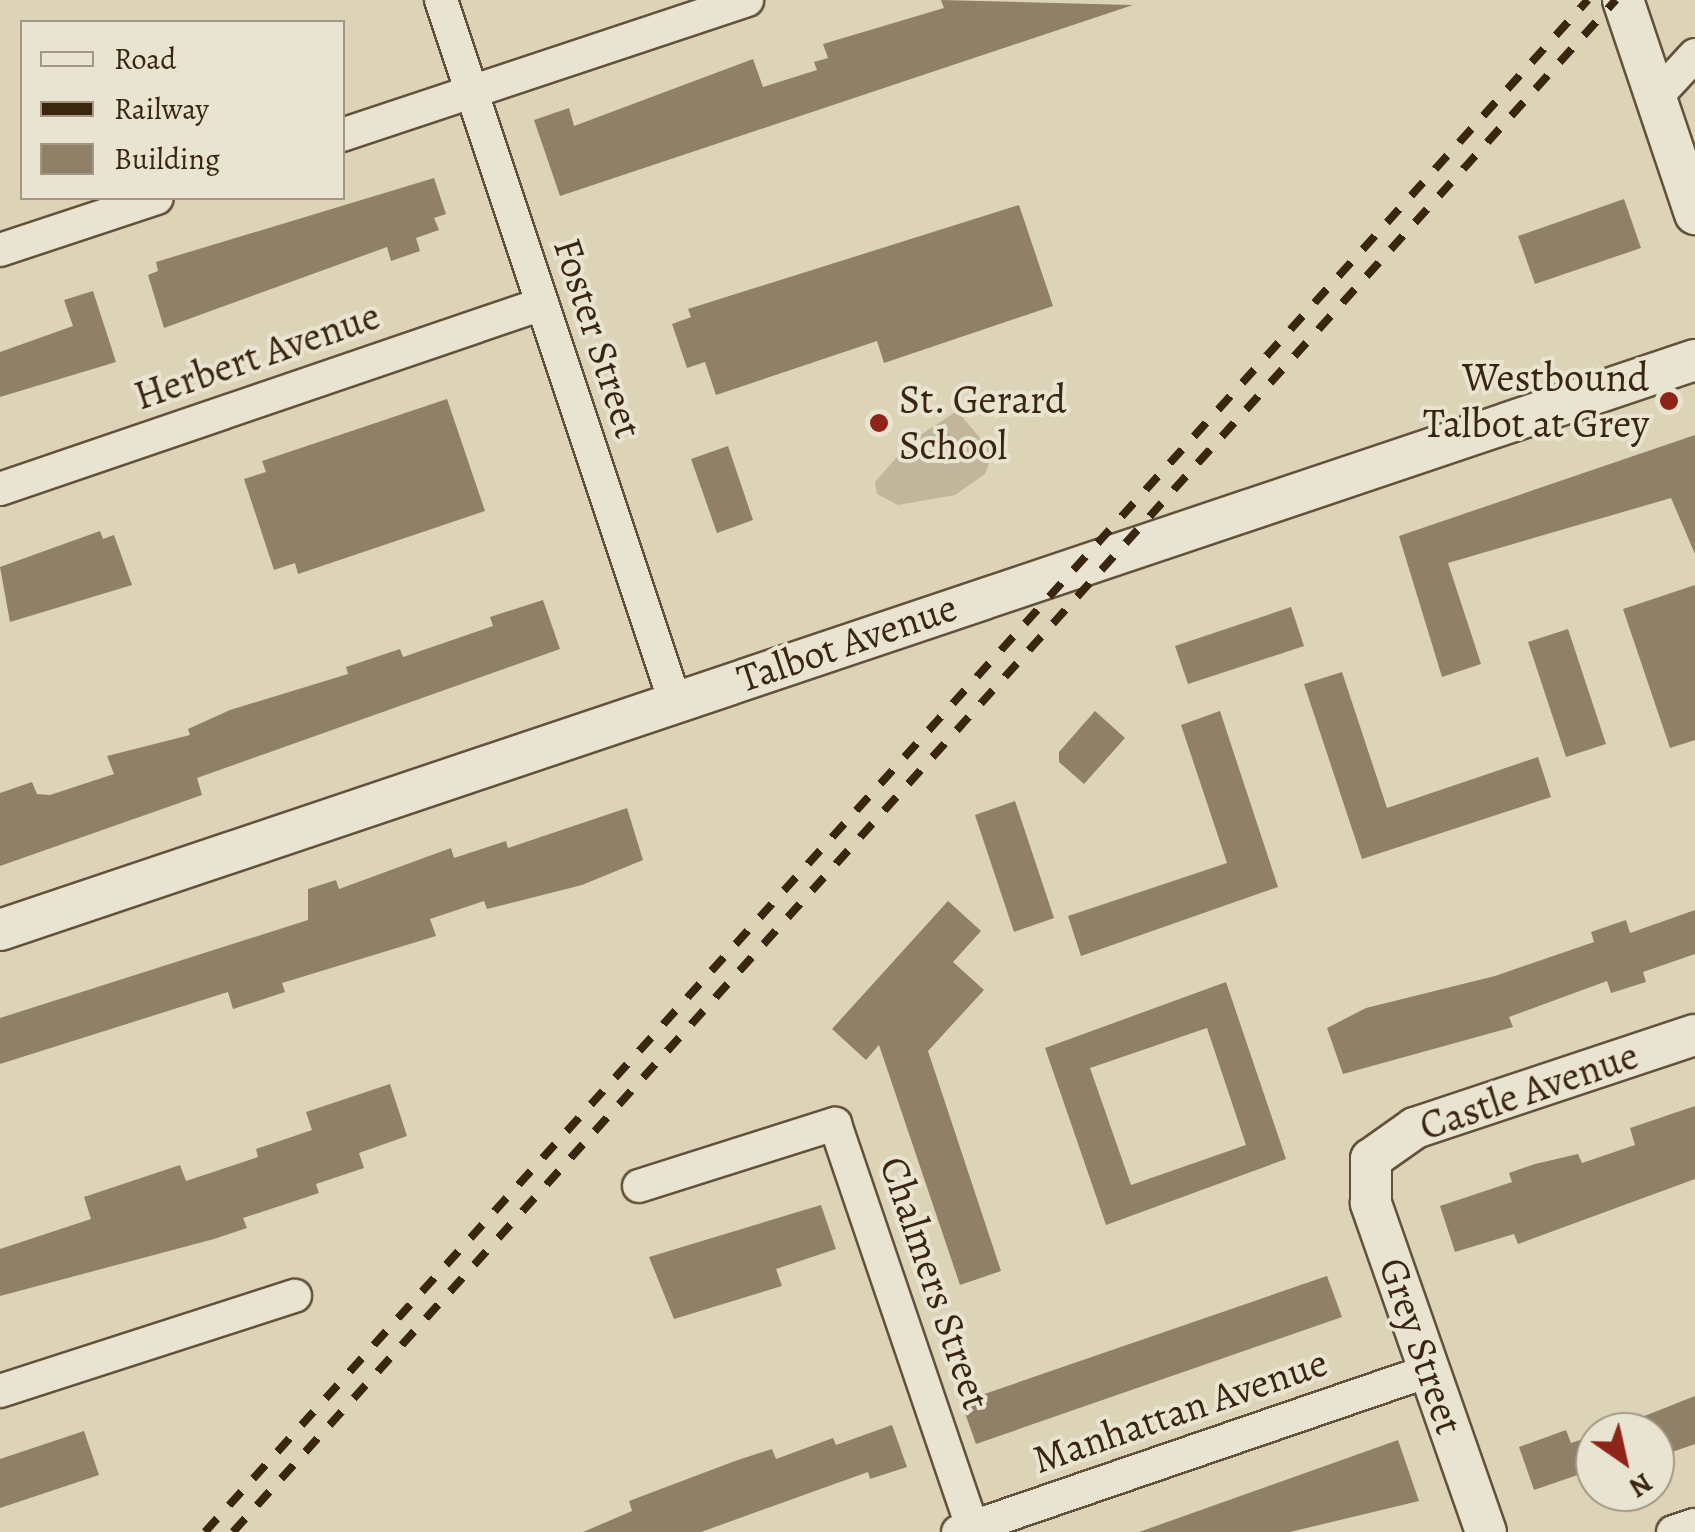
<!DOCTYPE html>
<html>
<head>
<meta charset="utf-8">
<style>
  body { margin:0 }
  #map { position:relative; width:1695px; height:1532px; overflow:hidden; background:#ddd4b8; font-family:Alegreya,serif }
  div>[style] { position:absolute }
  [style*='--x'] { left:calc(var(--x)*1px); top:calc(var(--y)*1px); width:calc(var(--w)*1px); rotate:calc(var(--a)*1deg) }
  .green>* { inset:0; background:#c1b69b }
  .building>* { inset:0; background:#8f8067 }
  .roads { filter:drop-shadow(2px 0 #635139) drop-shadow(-2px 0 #635139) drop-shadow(0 2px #635139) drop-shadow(0 -2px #635139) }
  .minor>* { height:32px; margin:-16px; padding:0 16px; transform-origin:16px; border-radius:16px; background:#e9e3d1 }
  .tertiary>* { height:40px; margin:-20px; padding:0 20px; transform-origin:20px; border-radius:20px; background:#e9e3d1 }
  .rail>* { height:8px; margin-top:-4px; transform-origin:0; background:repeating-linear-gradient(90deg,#3a250f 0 18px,transparent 0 36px) }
  .dots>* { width:28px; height:28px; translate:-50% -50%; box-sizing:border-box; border:5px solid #e9e3d1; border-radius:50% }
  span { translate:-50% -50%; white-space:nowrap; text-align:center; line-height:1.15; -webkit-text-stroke:8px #e9e3d1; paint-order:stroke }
  .street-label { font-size:40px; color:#3a250f }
  .poi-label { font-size:40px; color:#3a250f }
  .right { translate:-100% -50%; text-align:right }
  .left { translate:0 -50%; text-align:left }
  .legend { position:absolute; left:20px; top:20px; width:325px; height:180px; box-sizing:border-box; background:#e9e3d1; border:2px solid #a39783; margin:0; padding:12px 18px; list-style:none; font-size:30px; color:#3a250f }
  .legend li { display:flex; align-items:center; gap:20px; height:50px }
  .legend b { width:50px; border:2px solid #a39783 }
  .north { position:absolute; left:1575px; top:1412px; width:100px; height:100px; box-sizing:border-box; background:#e9e3d1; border:2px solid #a39783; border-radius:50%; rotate:146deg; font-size:28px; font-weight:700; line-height:40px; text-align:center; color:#3a250f }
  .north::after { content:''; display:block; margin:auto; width:35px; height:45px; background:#8f2418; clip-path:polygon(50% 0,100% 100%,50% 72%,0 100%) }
</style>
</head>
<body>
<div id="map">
  <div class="green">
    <i style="clip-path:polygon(957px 411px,993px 453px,985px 474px,955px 495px,898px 505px,877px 494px,875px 482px,910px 442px)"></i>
  </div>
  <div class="building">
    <i style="clip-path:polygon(941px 0,1133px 5px,560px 196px,534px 120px,569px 108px,574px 126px,753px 59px,763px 87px,817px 70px,814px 62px,828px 58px,823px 44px,944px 8px)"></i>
    <i style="clip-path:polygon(434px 178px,446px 214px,434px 218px,439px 230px,416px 238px,420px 251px,391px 261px,387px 247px,164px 328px,148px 275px,158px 271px,156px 262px)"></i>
    <i style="clip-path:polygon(1624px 199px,1641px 248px,1535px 284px,1518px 236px)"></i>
    <i style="clip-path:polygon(1019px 205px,1053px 306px,884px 363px,877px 341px,716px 395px,705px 362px,687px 368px,672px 324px,691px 317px,688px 309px)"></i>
    <i style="clip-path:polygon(93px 291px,116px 362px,0 397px,0 352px,73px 326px,64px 300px)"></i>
    <i style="clip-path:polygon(447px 399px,485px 511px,298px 574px,295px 563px,274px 570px,244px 479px,266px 472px,262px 461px)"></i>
    <i style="clip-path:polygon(1695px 435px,1695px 554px,1671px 498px,1448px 563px,1481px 664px,1442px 677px,1399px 536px)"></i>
    <i style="clip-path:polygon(728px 446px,753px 520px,717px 533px,691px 459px)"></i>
    <i style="clip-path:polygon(100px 531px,103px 539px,114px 535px,132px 585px,10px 622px,0 567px)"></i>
    <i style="clip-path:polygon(1695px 585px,1695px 740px,1670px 748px,1623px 609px)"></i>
    <i style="clip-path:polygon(543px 600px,560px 649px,197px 778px,202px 795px,0 866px,0 793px,32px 782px,37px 794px,50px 795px,114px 774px,107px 756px,190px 735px,188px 729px,230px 710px,348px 674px,346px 667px,400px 649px,403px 657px,493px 626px,490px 617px)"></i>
    <i style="clip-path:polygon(1291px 607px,1304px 646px,1188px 684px,1175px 646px)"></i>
    <i style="clip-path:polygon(1568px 629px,1606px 744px,1566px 757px,1528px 642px)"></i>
    <i style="clip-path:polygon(1342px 672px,1387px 808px,1538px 757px,1551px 797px,1362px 859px,1304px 684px)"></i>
    <i style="clip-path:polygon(1095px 711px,1125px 738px,1084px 784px,1059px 762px,1059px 752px)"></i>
    <i style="clip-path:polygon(1220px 711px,1278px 887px,1081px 956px,1068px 916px,1227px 863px,1181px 725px)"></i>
    <i style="clip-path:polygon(1015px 801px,1054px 918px,1014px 932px,975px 815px)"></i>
    <i style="clip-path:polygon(627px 808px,643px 860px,582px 885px,487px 909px,484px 901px,430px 919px,436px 936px,282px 983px,285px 992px,233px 1009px,228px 992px,0 1064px,0 1018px,308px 920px,308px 889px,336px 880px,339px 889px,451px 848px,454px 858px,506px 841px,508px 848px)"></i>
    <i style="clip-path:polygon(948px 901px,981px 931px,953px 962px,984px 990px,928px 1051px,1001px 1271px,960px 1285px,879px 1045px,866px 1060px,832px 1029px)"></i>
    <i style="clip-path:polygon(1695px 910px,1695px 954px,1643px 972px,1646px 982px,1611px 993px,1607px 981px,1509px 1017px,1513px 1027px,1343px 1074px,1327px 1028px,1366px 1008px,1495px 976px,1594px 942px,1591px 932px,1626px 920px,1630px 933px)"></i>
    <i style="clip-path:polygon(evenodd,1226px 982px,1286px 1159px,1106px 1225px,1045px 1048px,1226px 982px,1207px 1028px,1246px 1145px,1131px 1185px,1090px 1068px,1207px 1028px)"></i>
    <i style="clip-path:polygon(390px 1084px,407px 1136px,359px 1153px,364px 1168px,316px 1184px,319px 1193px,243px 1218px,247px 1228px,214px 1239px,0 1296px,0 1249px,91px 1219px,84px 1197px,180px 1165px,186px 1181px,258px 1157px,256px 1149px,312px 1130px,306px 1112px)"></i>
    <i style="clip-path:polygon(1695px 1106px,1695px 1179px,1518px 1244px,1514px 1234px,1455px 1252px,1440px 1206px,1512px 1182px,1509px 1173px,1535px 1164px,1578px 1154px,1582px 1163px,1635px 1145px,1630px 1128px)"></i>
    <i style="clip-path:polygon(821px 1205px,836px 1249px,776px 1269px,782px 1286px,674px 1319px,649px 1257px)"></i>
    <i style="clip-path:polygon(1327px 1276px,1342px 1317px,976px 1444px,961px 1402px)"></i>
    <i style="clip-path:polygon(1695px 1396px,1695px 1444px,1655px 1458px,1655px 1432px,1604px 1432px)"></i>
    <i style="clip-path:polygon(892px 1425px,907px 1467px,870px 1479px,868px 1472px,701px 1532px,583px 1532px,632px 1511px,629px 1501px,735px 1461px,772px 1449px,776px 1459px,833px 1438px,836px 1445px)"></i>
    <i style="clip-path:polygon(1566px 1430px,1571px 1443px,1595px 1435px,1595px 1469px,1534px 1490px,1519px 1447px)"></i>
    <i style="clip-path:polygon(84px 1431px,99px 1475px,0 1508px,0 1459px)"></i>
    <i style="clip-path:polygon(1398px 1440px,1419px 1501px,1290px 1532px,1139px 1532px)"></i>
  </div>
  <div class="roads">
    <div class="minor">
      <i style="--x:441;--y:0;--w:740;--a:71.57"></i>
      <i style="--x:1657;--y:96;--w:56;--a:-47.2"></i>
      <i style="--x:342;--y:135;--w:427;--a:-18.4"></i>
      <i style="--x:0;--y:250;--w:165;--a:-18.3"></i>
      <i style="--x:0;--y:489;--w:573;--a:-18.85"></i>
      <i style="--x:639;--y:1186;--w:206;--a:-17.6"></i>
      <i style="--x:835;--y:1124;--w:426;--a:71.2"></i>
      <i style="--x:0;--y:1391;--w:310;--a:-17.9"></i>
      <i style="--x:958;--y:1532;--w:499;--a:-18.9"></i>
      <i style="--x:1673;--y:1532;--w:23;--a:-18"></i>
    </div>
    <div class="tertiary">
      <i style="--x:1623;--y:0;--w:226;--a:71.4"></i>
      <i style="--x:0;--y:930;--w:1788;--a:-18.59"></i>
      <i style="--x:1486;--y:1532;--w:349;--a:-109.3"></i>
      <i style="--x:1371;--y:1203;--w:44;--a:-90"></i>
      <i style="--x:1371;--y:1159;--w:54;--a:-35.2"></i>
      <i style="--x:1415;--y:1128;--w:295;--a:-18.4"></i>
    </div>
  </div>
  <div class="rail">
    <i style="--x:205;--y:1532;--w:2064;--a:-47.93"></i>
    <i style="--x:233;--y:1532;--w:2064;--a:-47.93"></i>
  </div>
  <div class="dots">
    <i style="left:1669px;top:401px;background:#8f2418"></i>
    <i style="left:879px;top:423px;background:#8f2418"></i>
  </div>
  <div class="street-label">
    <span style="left:598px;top:338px;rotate:72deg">Foster Street</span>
    <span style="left:257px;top:356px;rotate:-19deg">Herbert Avenue</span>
    <span style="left:847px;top:643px;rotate:-19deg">Talbot Avenue</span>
    <span style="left:1529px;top:1091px;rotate:-19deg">Castle Avenue</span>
    <span style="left:935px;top:1283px;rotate:71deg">Chalmers Street</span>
    <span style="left:1421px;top:1346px;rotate:71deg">Grey Street</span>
    <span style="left:1180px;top:1411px;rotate:-19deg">Manhattan Avenue</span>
  </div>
  <div class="poi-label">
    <span class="right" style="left:1649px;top:401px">Westbound<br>Talbot at Grey</span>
    <span class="left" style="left:899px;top:423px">St. Gerard<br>School</span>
  </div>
  <ul class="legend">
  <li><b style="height:12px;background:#e9e3d1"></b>Road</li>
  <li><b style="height:12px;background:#3a250f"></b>Railway</li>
  <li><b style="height:28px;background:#8f8067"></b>Building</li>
  </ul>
  <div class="north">N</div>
</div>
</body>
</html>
